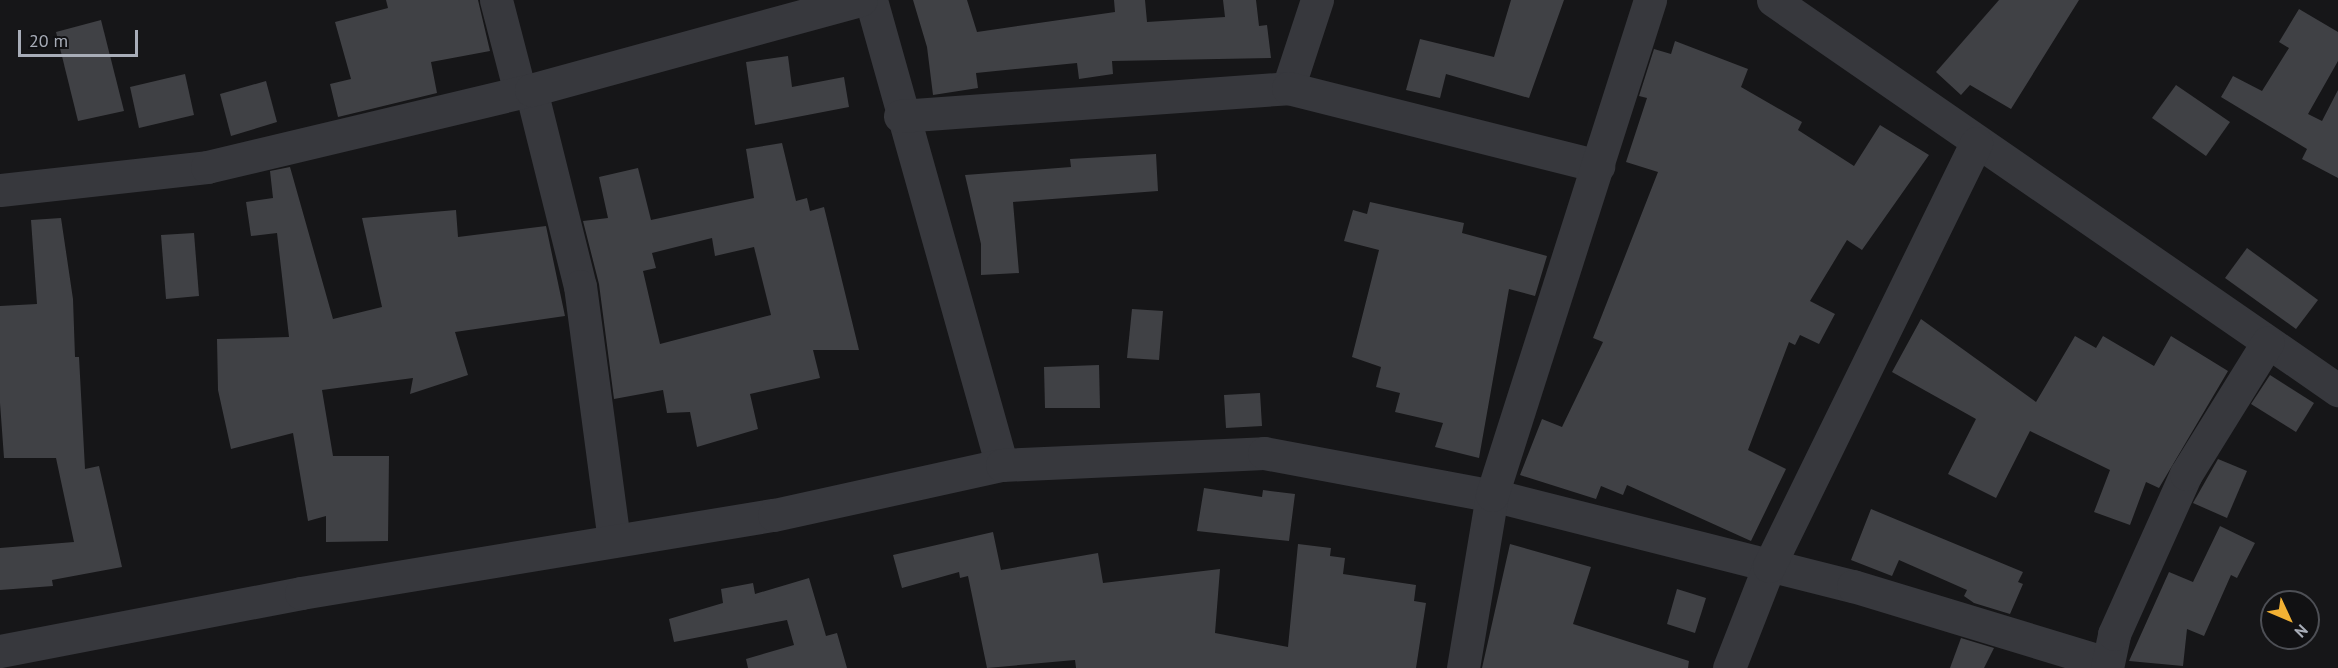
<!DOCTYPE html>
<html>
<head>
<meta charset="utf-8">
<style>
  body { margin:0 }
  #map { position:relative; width:2338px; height:668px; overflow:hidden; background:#161618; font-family:"PT Sans",sans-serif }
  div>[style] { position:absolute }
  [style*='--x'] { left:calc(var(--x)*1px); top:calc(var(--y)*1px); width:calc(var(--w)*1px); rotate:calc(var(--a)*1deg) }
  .building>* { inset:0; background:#404145 }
  .minor>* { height:33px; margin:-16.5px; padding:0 16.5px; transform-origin:16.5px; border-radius:16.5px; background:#37383d }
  span { translate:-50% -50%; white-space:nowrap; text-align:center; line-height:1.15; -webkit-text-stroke:4.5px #111113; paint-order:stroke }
  .north { position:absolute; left:2260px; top:590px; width:60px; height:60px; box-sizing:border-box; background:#111113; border:2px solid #4d4f55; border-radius:50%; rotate:134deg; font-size:16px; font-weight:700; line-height:24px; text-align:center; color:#a8adb8 }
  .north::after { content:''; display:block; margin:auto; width:21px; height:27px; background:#f2b134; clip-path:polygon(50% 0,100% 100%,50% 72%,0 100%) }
  .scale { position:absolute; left:18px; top:30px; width:120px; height:27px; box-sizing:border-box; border:3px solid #a8adb8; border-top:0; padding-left:8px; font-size:18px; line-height:21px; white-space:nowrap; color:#a8adb8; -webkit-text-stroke:4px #111113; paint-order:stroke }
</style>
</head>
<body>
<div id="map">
  <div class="building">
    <i style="clip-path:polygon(386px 0,478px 0,490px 51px,431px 62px,437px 93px,338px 117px,330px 84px,351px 79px,335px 22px,388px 8px)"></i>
    <i style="clip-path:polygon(913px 0,967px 0,977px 32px,1115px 12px,1114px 0,1145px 0,1147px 22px,1225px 17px,1223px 0,1256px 0,1259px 26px,1267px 25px,1271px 58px,1112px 61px,1113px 74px,1079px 79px,1077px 63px,976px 73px,978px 88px,933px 95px,927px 47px)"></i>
    <i style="clip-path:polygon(1511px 0,1564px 0,1529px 98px,1446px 74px,1440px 98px,1406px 90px,1420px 39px,1494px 57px)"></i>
    <i style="clip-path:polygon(1999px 0,2079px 0,2011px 109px,1970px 85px,1961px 95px,1936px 72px)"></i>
    <i style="clip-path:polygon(2299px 9px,2338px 32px,2338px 61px,2308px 114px,2322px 121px,2338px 90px,2338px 178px,2302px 159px,2307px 149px,2221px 97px,2233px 76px,2262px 91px,2289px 48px,2279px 42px)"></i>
    <i style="clip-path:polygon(101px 20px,124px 111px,78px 121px,56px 32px)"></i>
    <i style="clip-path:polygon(1675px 41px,1748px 69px,1741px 87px,1802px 122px,1798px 130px,1854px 166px,1880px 125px,1929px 155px,1862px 250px,1847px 240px,1810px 301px,1835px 314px,1819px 344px,1800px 335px,1795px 345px,1789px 342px,1748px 450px,1786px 469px,1751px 541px,1627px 485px,1623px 495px,1601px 486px,1596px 499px,1520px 475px,1542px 419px,1562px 427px,1603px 342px,1593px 338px,1658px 172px,1626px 162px,1647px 98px,1639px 96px,1654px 49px,1671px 54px)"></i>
    <i style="clip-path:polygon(788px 56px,792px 87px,844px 77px,849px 107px,755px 125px,746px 62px)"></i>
    <i style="clip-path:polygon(185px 74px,194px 115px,139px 128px,130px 87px)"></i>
    <i style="clip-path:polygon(266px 81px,277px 122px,231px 136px,220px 94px)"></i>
    <i style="clip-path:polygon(2176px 85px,2230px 122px,2206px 156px,2152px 118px)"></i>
    <i style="clip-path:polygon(evenodd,782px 143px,796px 201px,807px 198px,810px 211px,824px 207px,859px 350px,813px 350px,820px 378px,750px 394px,758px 429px,697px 447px,690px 412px,667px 413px,663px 390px,614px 399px,599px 284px,583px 221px,608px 218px,599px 177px,638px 168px,651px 220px,754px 198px,746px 149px,782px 143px,712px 238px,715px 256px,754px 247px,771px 315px,660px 344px,643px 271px,656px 268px,652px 253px,712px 238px)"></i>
    <i style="clip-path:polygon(1156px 154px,1158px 191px,1013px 202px,1019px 273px,981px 275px,981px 244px,965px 175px,1071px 167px,1070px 159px)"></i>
    <i style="clip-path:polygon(290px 167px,333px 319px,382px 307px,362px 218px,456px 210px,458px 237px,546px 226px,565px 316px,455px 332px,468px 375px,410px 394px,413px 378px,322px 390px,333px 456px,389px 456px,388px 541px,326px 542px,326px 516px,308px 521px,293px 433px,231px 449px,218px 390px,217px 339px,289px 337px,277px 233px,251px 236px,246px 202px,273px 198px,270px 171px)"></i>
    <i style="clip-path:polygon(1370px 202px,1464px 223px,1462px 233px,1547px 256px,1535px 296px,1509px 289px,1479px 458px,1435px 447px,1443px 423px,1395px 412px,1400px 393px,1376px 387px,1381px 367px,1352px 357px,1379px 250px,1344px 241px,1353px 210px,1367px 214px)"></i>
    <i style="clip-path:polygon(61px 218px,73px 299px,75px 357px,79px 357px,85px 469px,99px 466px,122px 567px,52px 580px,53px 586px,0 590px,0 548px,74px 542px,56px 458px,4px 458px,0 403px,0 306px,37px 304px,31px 220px)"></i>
    <i style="clip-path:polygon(194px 233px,199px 296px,166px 299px,161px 235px)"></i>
    <i style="clip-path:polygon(2247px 248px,2318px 300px,2296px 329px,2225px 278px)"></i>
    <i style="clip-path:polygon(1132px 309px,1163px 311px,1159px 360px,1127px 358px)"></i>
    <i style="clip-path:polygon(1921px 319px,2036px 402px,2075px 336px,2096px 348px,2103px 336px,2154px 366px,2171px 336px,2228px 371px,2159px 488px,2146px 482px,2130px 525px,2094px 512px,2110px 470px,2030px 431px,1996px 498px,1948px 474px,1976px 419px,1892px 372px)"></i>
    <i style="clip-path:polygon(1099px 365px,1100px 408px,1045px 408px,1044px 367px)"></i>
    <i style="clip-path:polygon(2270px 375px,2314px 403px,2296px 432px,2251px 404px)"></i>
    <i style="clip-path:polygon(1260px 393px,1262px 426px,1226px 428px,1224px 395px)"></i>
    <i style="clip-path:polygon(2218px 459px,2247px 471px,2227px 518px,2193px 503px)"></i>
    <i style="clip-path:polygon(1204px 488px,1262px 497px,1263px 490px,1295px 494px,1289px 541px,1197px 531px)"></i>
    <i style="clip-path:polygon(1871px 509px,2023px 572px,2018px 582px,2023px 584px,2010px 614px,1974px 603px,1964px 596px,1967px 590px,1899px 560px,1892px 576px,1851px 560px)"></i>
    <i style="clip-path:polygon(2220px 526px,2255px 543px,2237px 578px,2231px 575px,2204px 636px,2187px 629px,2183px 666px,2129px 661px,2169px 572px,2193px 582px)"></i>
    <i style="clip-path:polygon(993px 532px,1001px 570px,1098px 553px,1103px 583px,1220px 569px,1215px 633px,1288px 647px,1298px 544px,1331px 548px,1330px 556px,1345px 558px,1343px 574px,1416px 585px,1414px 601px,1426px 603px,1416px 668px,1076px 668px,1075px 660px,987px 668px,968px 576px,960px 578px,959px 572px,902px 588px,893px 555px)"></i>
    <i style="clip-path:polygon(1510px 544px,1591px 567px,1573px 624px,1689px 661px,1688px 668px,1482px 668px)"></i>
    <i style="clip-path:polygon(809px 578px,826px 636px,837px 633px,847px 668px,748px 668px,746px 659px,794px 645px,787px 620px,674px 642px,669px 619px,723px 603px,721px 589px,753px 583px,755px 594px)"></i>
    <i style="clip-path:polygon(1677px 589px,1706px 598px,1695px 633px,1667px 624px)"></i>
    <i style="clip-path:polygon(1961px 638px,1994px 648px,1984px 668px,1950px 668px)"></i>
  </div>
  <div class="minor">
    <i style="--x:496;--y:0;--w:95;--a:75.4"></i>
    <i style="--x:871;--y:0;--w:483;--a:74.3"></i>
    <i style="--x:1773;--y:0;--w:687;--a:34.62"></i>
    <i style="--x:1288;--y:88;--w:93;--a:-71.8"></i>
    <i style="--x:531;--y:90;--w:202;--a:76"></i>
    <i style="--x:580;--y:286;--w:257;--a:82.4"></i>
    <i style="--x:900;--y:116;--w:389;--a:-4.1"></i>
    <i style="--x:1288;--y:88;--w:320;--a:14.1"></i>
    <i style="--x:0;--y:190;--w:208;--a:-6.3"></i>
    <i style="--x:207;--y:167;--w:333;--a:-13.4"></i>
    <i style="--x:531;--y:90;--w:342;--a:-15.3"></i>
    <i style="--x:0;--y:651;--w:307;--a:-10.9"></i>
    <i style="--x:301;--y:593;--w:479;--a:-9.4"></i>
    <i style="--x:774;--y:515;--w:233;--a:-12.4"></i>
    <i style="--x:1002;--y:465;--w:262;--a:-2.6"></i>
    <i style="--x:1264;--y:453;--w:244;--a:10.6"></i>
    <i style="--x:1504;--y:498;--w:360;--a:14.2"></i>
    <i style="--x:1853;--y:586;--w:265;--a:16.9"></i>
    <i style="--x:1463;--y:668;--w:175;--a:-80.5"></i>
    <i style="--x:1492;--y:495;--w:520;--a:-72.3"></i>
    <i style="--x:1729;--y:668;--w:110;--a:-68.6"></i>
    <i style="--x:1769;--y:566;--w:471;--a:-63.9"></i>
    <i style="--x:2107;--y:668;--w:35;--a:-78"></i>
    <i style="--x:2114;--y:634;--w:175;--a:-65.8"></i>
    <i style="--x:2186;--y:474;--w:155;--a:-58.2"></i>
  </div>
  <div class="north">N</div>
  <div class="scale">20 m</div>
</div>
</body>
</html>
